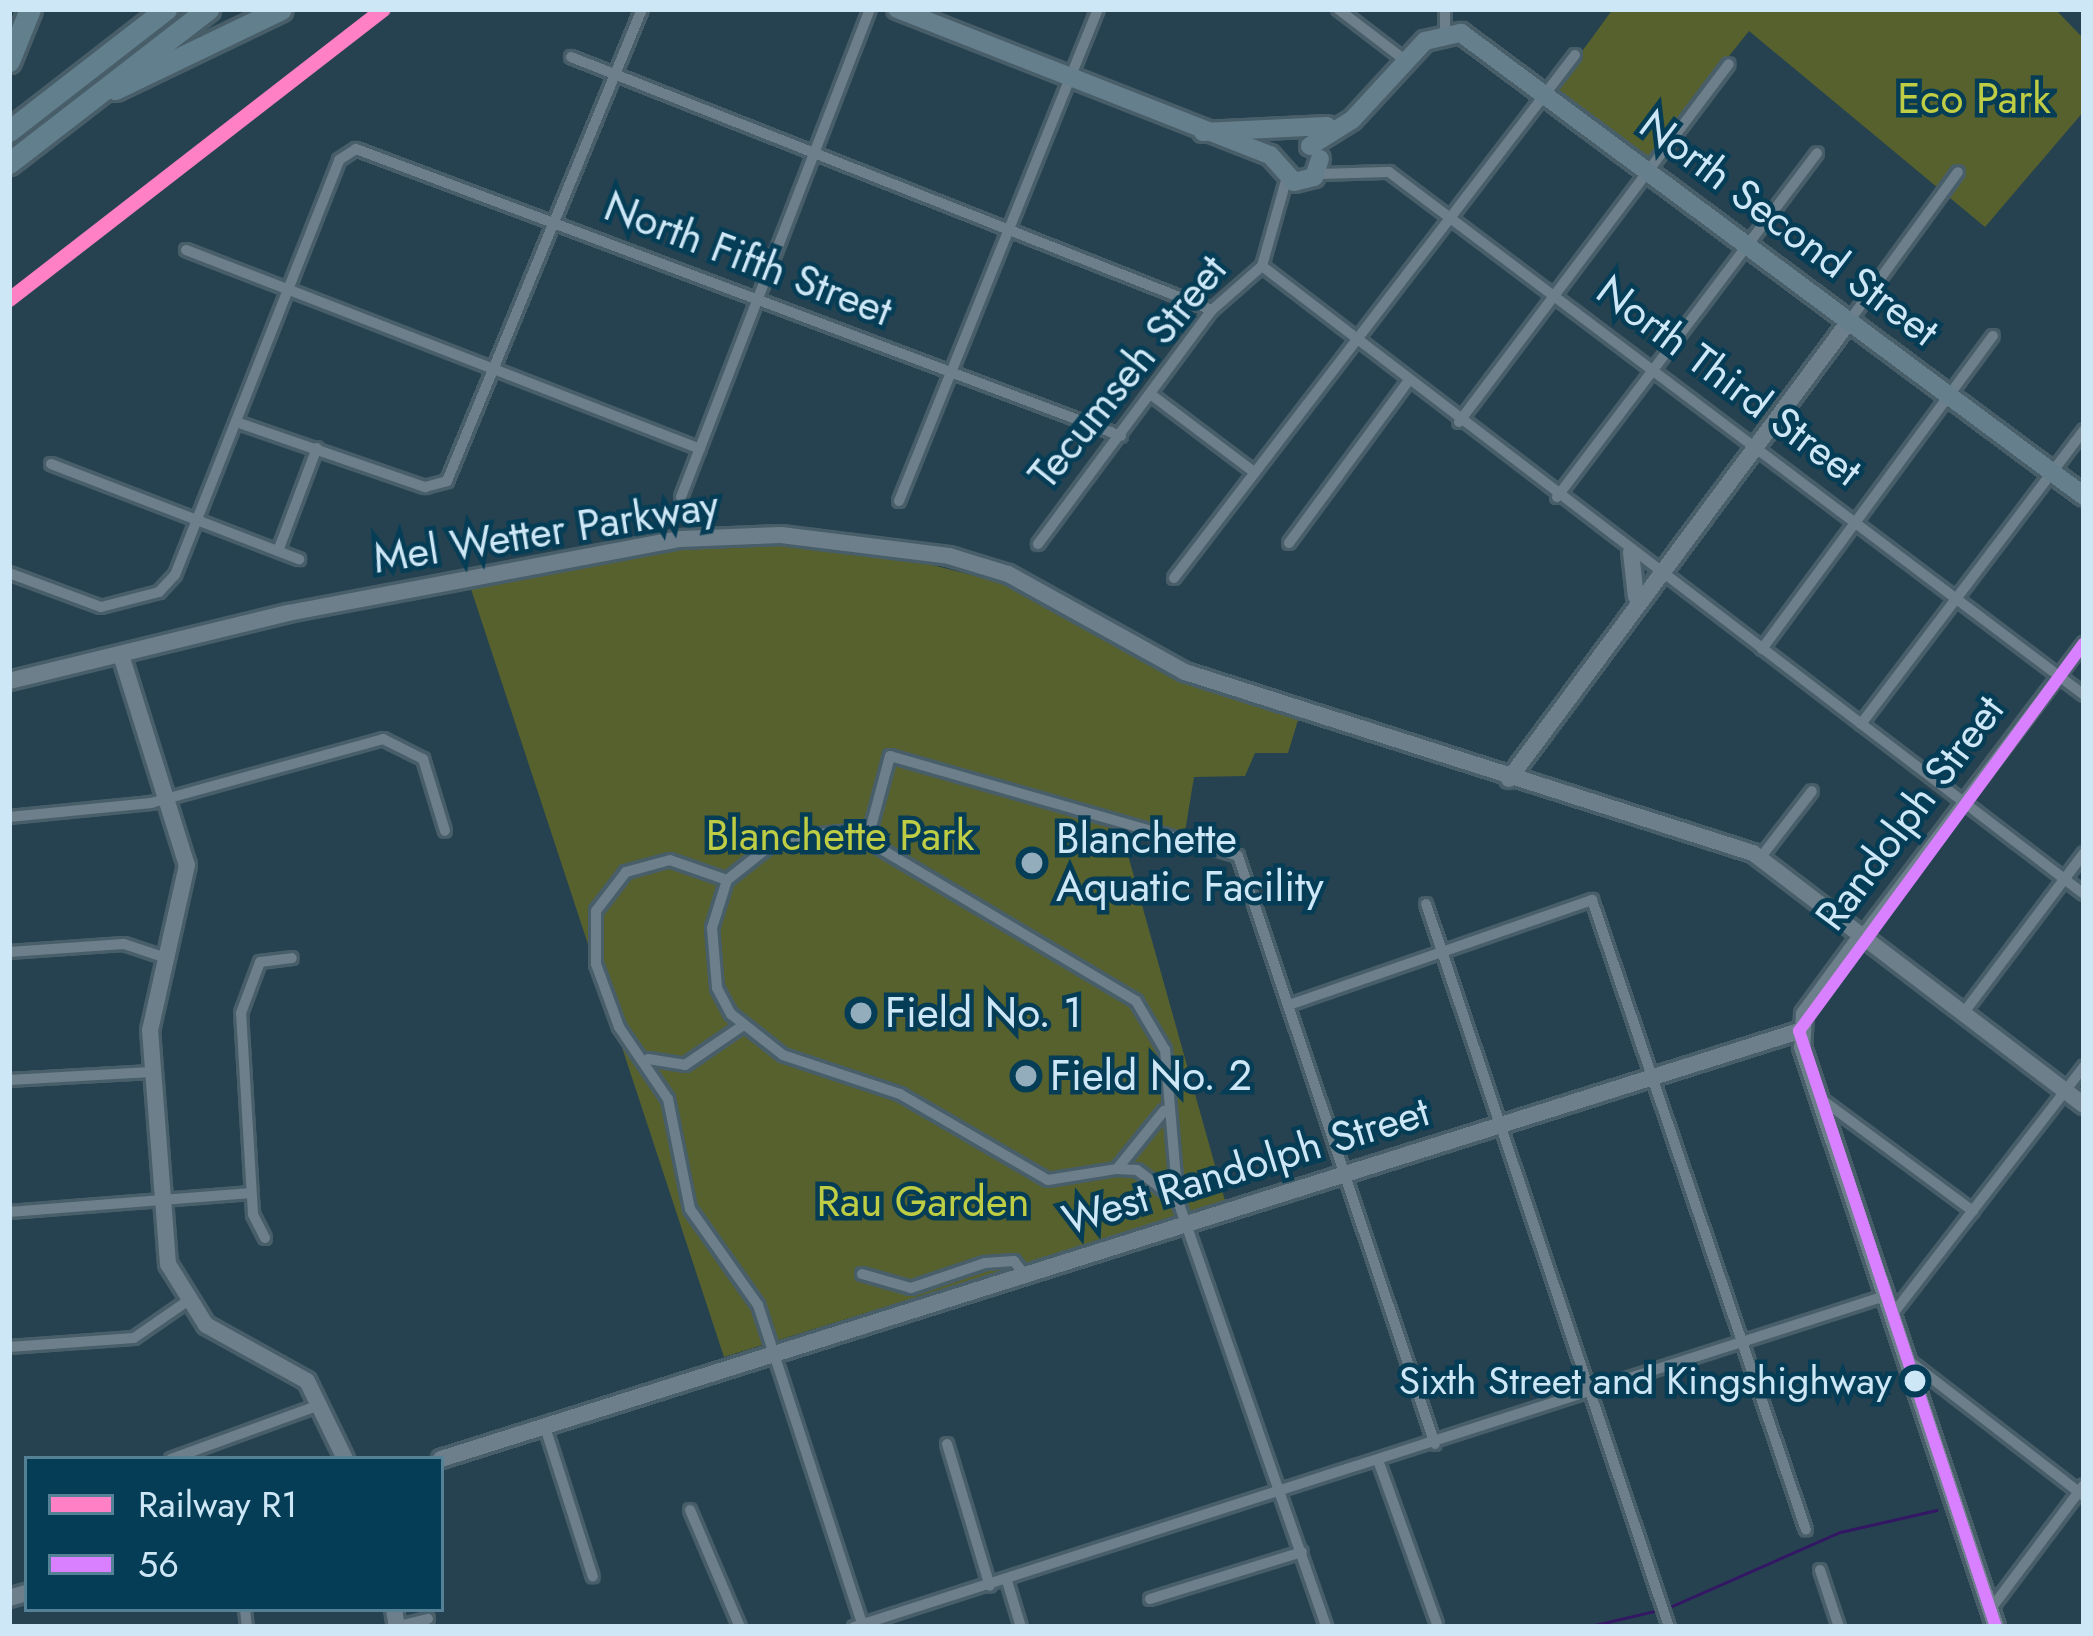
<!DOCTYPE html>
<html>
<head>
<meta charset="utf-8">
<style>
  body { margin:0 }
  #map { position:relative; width:2093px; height:1636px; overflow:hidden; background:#264250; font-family:Jost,sans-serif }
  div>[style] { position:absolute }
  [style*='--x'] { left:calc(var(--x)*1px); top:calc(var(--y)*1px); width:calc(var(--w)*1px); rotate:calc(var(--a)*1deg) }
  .green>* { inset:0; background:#57612d }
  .stream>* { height:3px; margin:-1.5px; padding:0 1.5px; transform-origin:1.5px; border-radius:1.5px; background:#331764 }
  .roads { filter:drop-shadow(3px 0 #485e69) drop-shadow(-3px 0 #485e69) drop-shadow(0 3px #485e69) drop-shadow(0 -3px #485e69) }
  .street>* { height:10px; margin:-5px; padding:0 5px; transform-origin:5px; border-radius:5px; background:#6d7f8b }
  .secondary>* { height:16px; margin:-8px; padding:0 8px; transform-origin:8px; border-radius:8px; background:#6d7f8b }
  .primary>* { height:18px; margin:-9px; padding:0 9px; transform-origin:9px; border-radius:9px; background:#667f8c }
  .highway>* { height:21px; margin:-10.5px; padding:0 10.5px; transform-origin:10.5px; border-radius:10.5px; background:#627f8d }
  .bus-1>* { height:12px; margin:-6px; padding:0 6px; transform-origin:6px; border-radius:6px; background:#d880ff }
  .rail-1>* { height:15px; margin:-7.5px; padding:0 7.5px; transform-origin:7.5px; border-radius:7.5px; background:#ff80c5 }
  .dots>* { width:33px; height:33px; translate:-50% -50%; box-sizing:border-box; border:6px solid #053d56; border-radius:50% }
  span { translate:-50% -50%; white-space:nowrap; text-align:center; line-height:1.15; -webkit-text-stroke:9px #053d56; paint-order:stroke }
  .bus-label { font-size:39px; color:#cde7f6 }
  .right { translate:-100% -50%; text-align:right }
  .park-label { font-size:42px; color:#bfcd44 }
  .street-label { font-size:42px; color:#cde7f6 }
  .poi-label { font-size:42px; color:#cde7f6 }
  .left { translate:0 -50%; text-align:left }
  .frame { position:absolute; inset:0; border:12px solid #cde7f6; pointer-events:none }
  .legend { position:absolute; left:24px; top:1456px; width:420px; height:156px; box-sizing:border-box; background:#053d56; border:3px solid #558196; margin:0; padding:15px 21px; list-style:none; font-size:36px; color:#cde7f6 }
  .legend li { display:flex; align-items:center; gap:24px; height:60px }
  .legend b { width:60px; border:3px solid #558196 }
</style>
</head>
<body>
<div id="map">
  <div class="green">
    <i style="clip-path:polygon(1613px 9px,2055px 9px,2084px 39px,2084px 111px,1985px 227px,1749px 31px,1646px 160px,1553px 91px)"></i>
    <i style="clip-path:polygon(781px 544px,892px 555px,1004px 583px,1182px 680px,1298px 720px,1288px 753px,1255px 753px,1245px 776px,1194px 777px,1184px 838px,1119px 823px,1225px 1201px,724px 1357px,470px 586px,681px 548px)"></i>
  </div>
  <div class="stream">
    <i style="--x:1672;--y:1606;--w:184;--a:-23.8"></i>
    <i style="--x:1840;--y:1532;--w:99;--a:-12.8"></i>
    <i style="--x:1586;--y:1627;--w:71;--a:-13.1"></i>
  </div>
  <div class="roads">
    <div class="street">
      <i style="--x:1338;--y:9;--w:86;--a:37.4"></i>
      <i style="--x:1445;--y:33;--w:24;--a:-90"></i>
      <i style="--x:571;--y:57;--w:689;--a:21.54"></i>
      <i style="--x:1317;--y:174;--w:72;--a:-1.6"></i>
      <i style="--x:1389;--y:172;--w:870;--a:36.96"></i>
      <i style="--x:186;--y:250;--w:551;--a:21.16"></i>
      <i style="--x:1262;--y:266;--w:1034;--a:37.38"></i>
      <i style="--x:1262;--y:266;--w:92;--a:-74.3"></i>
      <i style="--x:1850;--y:320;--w:183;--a:-53.9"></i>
      <i style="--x:1153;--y:396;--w:126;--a:37"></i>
      <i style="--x:1459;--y:422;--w:448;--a:-53"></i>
      <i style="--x:242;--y:424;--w:194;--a:19"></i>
      <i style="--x:425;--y:487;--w:23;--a:-15"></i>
      <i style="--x:447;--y:481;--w:511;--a:-67.55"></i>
      <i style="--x:51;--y:464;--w:266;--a:21"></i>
      <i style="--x:681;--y:497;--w:523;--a:-68.83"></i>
      <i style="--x:1557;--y:497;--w:431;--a:-52.9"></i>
      <i style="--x:899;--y:501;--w:531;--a:-67.98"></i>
      <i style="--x:1289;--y:543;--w:199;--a:-53.6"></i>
      <i style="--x:1038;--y:544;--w:292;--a:-53.4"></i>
      <i style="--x:1212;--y:310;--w:67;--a:-41.3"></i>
      <i style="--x:278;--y:551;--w:110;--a:-69.3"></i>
      <i style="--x:9;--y:573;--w:98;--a:20.3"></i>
      <i style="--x:101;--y:607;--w:60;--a:-14.5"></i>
      <i style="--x:159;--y:592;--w:23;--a:-47"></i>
      <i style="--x:175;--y:575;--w:446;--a:-68.4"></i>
      <i style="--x:339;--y:160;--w:20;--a:-33"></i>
      <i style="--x:356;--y:149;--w:817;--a:20.56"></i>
      <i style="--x:1174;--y:578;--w:659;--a:-52.52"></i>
      <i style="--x:1762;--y:649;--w:389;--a:-53.6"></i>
      <i style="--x:1861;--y:724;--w:369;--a:-52.8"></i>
      <i style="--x:9;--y:817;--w:143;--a:-5.6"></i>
      <i style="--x:151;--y:803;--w:241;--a:-15.4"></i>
      <i style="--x:383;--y:739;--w:45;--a:26.6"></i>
      <i style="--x:423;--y:759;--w:75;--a:73"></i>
      <i style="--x:868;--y:838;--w:85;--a:-75"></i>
      <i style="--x:890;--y:756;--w:362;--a:16"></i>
      <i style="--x:1238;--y:856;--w:620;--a:71.48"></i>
      <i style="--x:1761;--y:857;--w:83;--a:-52.3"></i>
      <i style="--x:727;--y:880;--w:60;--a:-160.7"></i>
      <i style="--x:670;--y:860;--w:46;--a:164.7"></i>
      <i style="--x:626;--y:872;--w:49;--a:127.6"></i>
      <i style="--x:596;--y:911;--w:53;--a:90"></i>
      <i style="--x:596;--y:964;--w:67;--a:69.9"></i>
      <i style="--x:619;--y:1027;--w:87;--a:55.8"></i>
      <i style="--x:668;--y:1099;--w:112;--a:78.7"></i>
      <i style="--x:690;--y:1209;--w:118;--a:54.7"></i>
      <i style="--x:758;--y:1305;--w:339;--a:71.9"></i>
      <i style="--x:1426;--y:904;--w:763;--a:71.42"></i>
      <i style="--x:1862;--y:935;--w:367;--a:-52.8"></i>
      <i style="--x:9;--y:952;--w:115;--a:-4"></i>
      <i style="--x:124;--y:944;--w:47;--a:18.4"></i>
      <i style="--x:1289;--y:1005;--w:321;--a:-19.1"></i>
      <i style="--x:1592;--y:900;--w:665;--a:71.24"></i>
      <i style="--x:1965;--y:1011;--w:198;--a:-53"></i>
      <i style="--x:648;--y:1059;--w:37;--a:9"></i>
      <i style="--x:685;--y:1065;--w:69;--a:-34.4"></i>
      <i style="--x:9;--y:1080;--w:142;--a:-3.2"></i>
      <i style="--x:1821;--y:1099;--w:189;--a:36.4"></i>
      <i style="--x:1117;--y:1169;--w:20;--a:3"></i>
      <i style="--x:1137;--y:1170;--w:51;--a:37.1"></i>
      <i style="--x:1178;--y:1201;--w:152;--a:-94.9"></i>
      <i style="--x:1165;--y:1050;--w:57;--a:-120.6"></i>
      <i style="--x:1136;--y:1001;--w:332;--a:-149.2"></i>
      <i style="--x:851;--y:831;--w:71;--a:174.4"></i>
      <i style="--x:780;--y:838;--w:68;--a:141.6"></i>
      <i style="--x:727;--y:880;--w:50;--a:107.4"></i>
      <i style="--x:712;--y:928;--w:60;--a:85.2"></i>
      <i style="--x:717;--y:988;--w:30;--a:62"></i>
      <i style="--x:731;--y:1014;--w:66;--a:38.3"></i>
      <i style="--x:783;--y:1055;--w:123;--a:18.4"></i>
      <i style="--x:900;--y:1094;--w:171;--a:30.2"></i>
      <i style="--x:1048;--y:1180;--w:70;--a:-9.1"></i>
      <i style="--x:1117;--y:1169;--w:75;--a:-51"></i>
      <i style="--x:1178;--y:1201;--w:451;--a:70.8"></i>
      <i style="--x:9;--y:1212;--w:243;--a:-4.5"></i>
      <i style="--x:265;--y:1238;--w:27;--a:-117"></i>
      <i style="--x:253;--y:1214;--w:201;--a:-93.4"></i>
      <i style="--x:241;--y:1013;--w:54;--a:-69.6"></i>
      <i style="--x:260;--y:962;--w:32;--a:-7"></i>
      <i style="--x:862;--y:1274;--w:51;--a:15.9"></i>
      <i style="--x:911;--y:1288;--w:78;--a:-18.7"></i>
      <i style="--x:985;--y:1263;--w:29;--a:-4"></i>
      <i style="--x:1014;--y:1261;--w:15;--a:53"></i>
      <i style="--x:1892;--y:1315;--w:314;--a:-52.3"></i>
      <i style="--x:9;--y:1347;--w:125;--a:-4.1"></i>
      <i style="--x:134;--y:1338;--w:63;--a:-34.7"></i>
      <i style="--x:1908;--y:1360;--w:222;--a:37.7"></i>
      <i style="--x:545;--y:1427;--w:157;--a:72.3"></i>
      <i style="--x:947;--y:1444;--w:148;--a:73.2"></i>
      <i style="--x:171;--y:1459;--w:158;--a:-20"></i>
      <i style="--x:1379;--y:1463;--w:171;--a:70.2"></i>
      <i style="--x:690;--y:1510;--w:127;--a:66.9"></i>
      <i style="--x:1820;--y:1570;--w:60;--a:71.6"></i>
      <i style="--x:1007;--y:1581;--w:48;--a:73.1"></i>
      <i style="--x:1150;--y:1599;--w:159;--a:-17.2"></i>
      <i style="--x:245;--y:1609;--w:18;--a:84"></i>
      <i style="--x:1990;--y:1610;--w:156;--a:-53.1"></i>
      <i style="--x:395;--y:1627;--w:34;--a:-14"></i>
      <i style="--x:854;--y:1627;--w:1083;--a:-17.8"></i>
    </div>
    <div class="secondary">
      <i style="--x:1631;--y:552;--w:45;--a:83.7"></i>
      <i style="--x:121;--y:655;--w:220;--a:72.6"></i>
      <i style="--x:187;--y:865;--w:169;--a:102.6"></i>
      <i style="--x:150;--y:1030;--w:235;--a:85.6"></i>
      <i style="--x:168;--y:1264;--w:72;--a:58.1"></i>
      <i style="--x:206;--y:1325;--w:115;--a:29"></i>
      <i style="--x:307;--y:1381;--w:87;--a:64"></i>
      <i style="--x:9;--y:681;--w:287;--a:-13.7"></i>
      <i style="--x:288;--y:613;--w:399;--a:-10.7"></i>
      <i style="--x:680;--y:539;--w:101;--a:-2.3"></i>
      <i style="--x:781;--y:535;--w:169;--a:7.1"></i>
      <i style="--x:949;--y:556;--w:62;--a:17"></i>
      <i style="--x:1008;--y:574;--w:202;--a:29"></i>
      <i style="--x:1185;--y:672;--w:596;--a:17.68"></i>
      <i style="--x:1753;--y:853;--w:416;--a:37.3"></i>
      <i style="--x:1509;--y:779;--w:572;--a:-53.39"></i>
      <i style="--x:1862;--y:935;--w:98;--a:126.3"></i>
      <i style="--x:1804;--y:1014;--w:33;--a:93"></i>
      <i style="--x:1802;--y:1047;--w:612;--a:71.51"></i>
      <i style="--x:441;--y:1459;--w:1424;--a:-17.49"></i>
      <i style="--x:9;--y:1598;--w:19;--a:-16"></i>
      <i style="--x:394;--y:1609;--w:18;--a:81"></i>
    </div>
    <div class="primary">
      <i style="--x:897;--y:9;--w:401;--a:21.4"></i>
      <i style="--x:1270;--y:155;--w:36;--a:48"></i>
      <i style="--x:1294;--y:182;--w:21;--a:-14"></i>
      <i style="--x:1314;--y:177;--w:19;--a:-72"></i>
      <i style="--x:1203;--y:132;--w:124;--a:-2.8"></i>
      <i style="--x:1310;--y:146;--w:49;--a:-31.8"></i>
      <i style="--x:1352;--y:120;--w:108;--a:-47.3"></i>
      <i style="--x:1425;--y:41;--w:37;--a:-13"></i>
      <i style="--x:1461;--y:33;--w:776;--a:36.62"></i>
    </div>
    <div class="highway">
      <i style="--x:9;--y:61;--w:56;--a:-68"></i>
      <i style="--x:115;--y:89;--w:184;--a:-25.7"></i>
      <i style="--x:9;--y:131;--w:199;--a:-37.8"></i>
      <i style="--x:9;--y:163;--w:252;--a:-37.7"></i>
    </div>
  </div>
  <div class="bus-1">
    <i style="--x:1996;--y:1627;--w:628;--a:-108.29"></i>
    <i style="--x:1799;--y:1031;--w:481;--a:-53.7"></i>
  </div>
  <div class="rail-1">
    <i style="--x:9;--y:299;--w:473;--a:-37.8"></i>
  </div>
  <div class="dots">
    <i style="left:1032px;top:863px;background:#93adbc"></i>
    <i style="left:861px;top:1013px;background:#93adbc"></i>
    <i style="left:1026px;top:1076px;background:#93adbc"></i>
    <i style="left:1915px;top:1381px;background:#cde7f6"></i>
  </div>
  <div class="bus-label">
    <span class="right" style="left:1892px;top:1381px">Sixth Street and Kingshighway</span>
  </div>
  <div class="park-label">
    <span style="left:1974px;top:99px">Eco Park</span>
    <span style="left:840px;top:836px">Blanchette Park</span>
    <span style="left:923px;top:1202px">Rau Garden</span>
  </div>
  <div class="street-label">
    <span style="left:1789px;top:228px;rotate:37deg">North Second Street</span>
    <span style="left:748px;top:259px;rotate:21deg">North Fifth Street</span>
    <span style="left:1128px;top:372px;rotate:-51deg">Tecumseh Street</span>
    <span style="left:1729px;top:381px;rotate:37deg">North Third Street</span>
    <span style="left:546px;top:532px;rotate:-9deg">Mel Wetter Parkway</span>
    <span style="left:1910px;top:813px;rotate:-53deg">Randolph Street</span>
    <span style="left:1246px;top:1166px;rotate:-17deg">West Randolph Street</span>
  </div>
  <div class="poi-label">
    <span class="left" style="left:1056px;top:863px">Blanchette<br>Aquatic Facility</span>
    <span class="left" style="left:885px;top:1013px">Field No. 1</span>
    <span class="left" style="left:1050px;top:1076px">Field No. 2</span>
  </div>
  <div class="frame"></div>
  <ul class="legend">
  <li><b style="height:15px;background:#ff80c5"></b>Railway R1</li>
  <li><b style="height:15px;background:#d880ff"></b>56</li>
  </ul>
</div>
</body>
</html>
